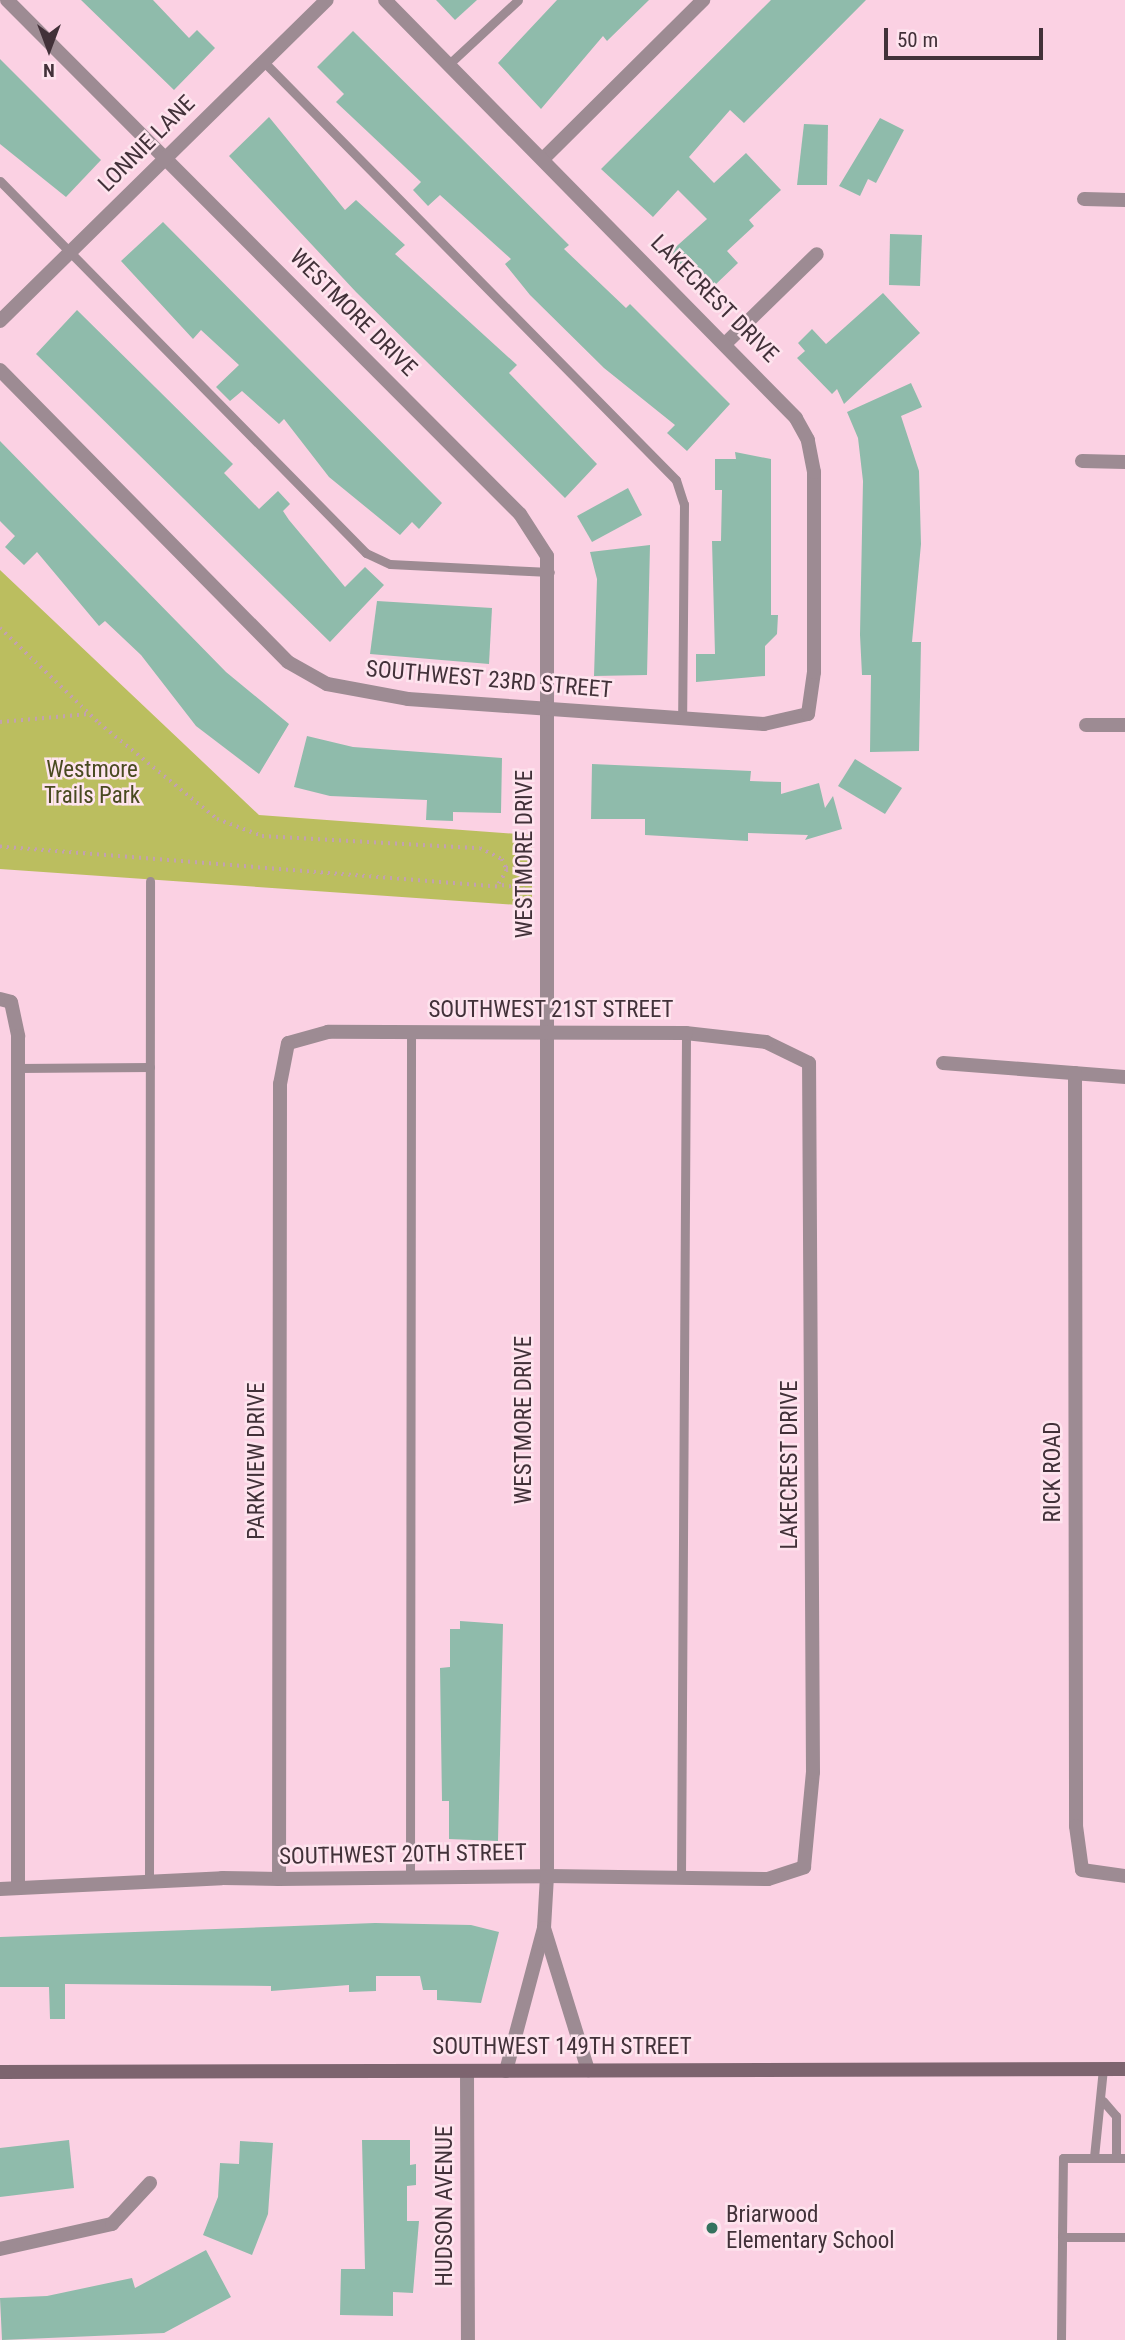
<!DOCTYPE html>
<html>
<head>
<meta charset="utf-8">
<style>
  body { margin:0 }
  #map { position:relative; width:1125px; height:2340px; overflow:hidden; background:#fbd1e3; font-family:"Roboto Condensed",sans-serif }
  div>[style] { position:absolute }
  [style*='--x'] { left:calc(var(--x)*1px); top:calc(var(--y)*1px); width:calc(var(--w)*1px); rotate:calc(var(--a)*1deg) }
  .green>* { inset:0; background:#bbbe5f }
  .building>* { inset:0; background:#8fbbab }
  .path>* { height:3.5px; margin-top:-1.75px; transform-origin:0; background:repeating-linear-gradient(90deg,#c3a1b0 0 2px,transparent 0 7px) }
  .lane>* { height:9px; margin:-4.5px; padding:0 4.5px; transform-origin:4.5px; border-radius:4.5px; background:#9d8b93 }
  .street>* { height:14px; margin:-7px; padding:0 7px; transform-origin:7px; border-radius:7px; background:#9d8b93 }
  .secondary>* { height:14px; margin:-7px; padding:0 7px; transform-origin:7px; border-radius:7px; background:#7d646f }
  .dots>* { width:19px; height:19px; translate:-50% -50%; box-sizing:border-box; border:4px solid #fee4ee; border-radius:50% }
  span { translate:-50% -50%; white-space:nowrap; text-align:center; line-height:1.15; -webkit-text-stroke:5px #fee4ee; paint-order:stroke }
  .street-label { font-size:23px; color:#423139 }
  .park-label { font-size:23px; color:#494a20 }
  .poi-label { font-size:23px; color:#423139 }
  .left { translate:0 -50%; text-align:left }
  .north { position:absolute; left:14px; top:14px; width:70px; height:70px; -webkit-text-stroke:5px #fee4ee; paint-order:stroke; rotate:180deg; font-size:19px; font-weight:700; line-height:28px; text-align:center; color:#423139 }
  .north::after { content:''; display:block; margin:auto; width:24px; height:32px; background:#423139; clip-path:polygon(50% 0,100% 100%,50% 72%,0 100%) }
  .scale { position:absolute; left:884px; top:28px; width:159px; height:32px; box-sizing:border-box; border:4px solid #423139; border-top:0; padding-left:9px; font-size:21px; line-height:24px; white-space:nowrap; color:#423139; -webkit-text-stroke:5px #fee4ee; paint-order:stroke }
</style>
</head>
<body>
<div id="map">
  <div class="green">
    <i style="clip-path:polygon(0 570px,259px 815px,532px 835px,532px 906px,0 869px)"></i>
  </div>
  <div class="building">
    <i style="clip-path:polygon(81px 0,153px 0,189px 38px,197px 30px,215px 48px,174px 90px)"></i>
    <i style="clip-path:polygon(436px 0,477px 0,455px 20px)"></i>
    <i style="clip-path:polygon(557px 0,649px 0,607px 41px,603px 36px,541px 109px,498px 63px)"></i>
    <i style="clip-path:polygon(771px 0,866px 0,744px 123px,730px 110px,689px 157px,714px 183px,746px 153px,781px 190px,749px 220px,754px 226px,727px 251px,738px 263px,715px 285px,692px 261px,684px 268px,669px 253px,707px 219px,678px 190px,653px 217px,601px 169px)"></i>
    <i style="clip-path:polygon(353px 31px,569px 245px,564px 249px,626px 308px,630px 304px,730px 404px,687px 451px,667px 433px,675px 425px,604px 368px,530px 295px,505px 264px,511px 259px,440px 195px,428px 206px,413px 190px,421px 182px,336px 102px,344px 94px,317px 67px)"></i>
    <i style="clip-path:polygon(0 59px,101px 160px,66px 197px,0 144px)"></i>
    <i style="clip-path:polygon(269px 117px,345px 210px,356px 200px,405px 245px,395px 254px,517px 365px,509px 373px,597px 464px,565px 498px,356px 292px,229px 156px)"></i>
    <i style="clip-path:polygon(880px 118px,904px 130px,876px 183px,868px 179px,860px 196px,839px 186px)"></i>
    <i style="clip-path:polygon(804px 124px,828px 125px,827px 185px,797px 185px)"></i>
    <i style="clip-path:polygon(163px 222px,442px 503px,419px 529px,412px 522px,400px 535px,329px 477px,284px 419px,279px 424px,242px 391px,230px 401px,216px 387px,239px 365px,201px 330px,193px 339px,121px 261px)"></i>
    <i style="clip-path:polygon(890px 234px,922px 235px,920px 286px,889px 285px)"></i>
    <i style="clip-path:polygon(883px 293px,920px 333px,844px 404px,837px 389px,832px 394px,797px 358px,805px 351px,798px 343px,812px 329px,826px 344px)"></i>
    <i style="clip-path:polygon(77px 310px,233px 464px,224px 473px,259px 509px,278px 491px,290px 504px,283px 511px,289px 520px,345px 587px,365px 567px,384px 585px,330px 642px,36px 354px)"></i>
    <i style="clip-path:polygon(911px 383px,922px 407px,901px 416px,919px 471px,921px 544px,912px 642px,921px 642px,919px 751px,870px 752px,871px 675px,862px 675px,860px 635px,863px 481px,858px 438px,847px 412px)"></i>
    <i style="clip-path:polygon(0 441px,226px 672px,289px 724px,259px 774px,196px 726px,141px 655px,105px 621px,99px 626px,37px 552px,24px 565px,5px 547px,15px 536px,0 521px)"></i>
    <i style="clip-path:polygon(735px 452px,771px 459px,771px 615px,778px 615px,777px 634px,765px 646px,765px 676px,696px 682px,696px 654px,715px 654px,712px 541px,721px 541px,722px 490px,715px 490px,715px 459px,736px 459px)"></i>
    <i style="clip-path:polygon(628px 488px,642px 515px,592px 542px,577px 516px)"></i>
    <i style="clip-path:polygon(650px 545px,647px 675px,594px 676px,597px 579px,590px 552px)"></i>
    <i style="clip-path:polygon(377px 601px,492px 608px,489px 664px,370px 654px)"></i>
    <i style="clip-path:polygon(307px 736px,353px 747px,502px 758px,501px 813px,453px 812px,453px 821px,426px 820px,427px 800px,330px 796px,294px 787px)"></i>
    <i style="clip-path:polygon(855px 759px,902px 788px,885px 814px,838px 786px)"></i>
    <i style="clip-path:polygon(592px 764px,751px 771px,750px 781px,781px 782px,781px 794px,819px 783px,825px 808px,833px 796px,842px 829px,805px 840px,808px 835px,748px 833px,748px 841px,645px 835px,645px 819px,591px 819px)"></i>
    <i style="clip-path:polygon(460px 1621px,503px 1624px,498px 1841px,449px 1839px,449px 1801px,442px 1801px,440px 1668px,450px 1667px,450px 1629px,460px 1629px)"></i>
    <i style="clip-path:polygon(375px 1923px,471px 1925px,499px 1932px,481px 2003px,437px 2000px,437px 1990px,423px 1990px,420px 1976px,376px 1976px,376px 1991px,349px 1992px,349px 1985px,271px 1991px,271px 1986px,65px 1984px,65px 2019px,50px 2019px,49px 1987px,0 1987px,0 1937px)"></i>
    <i style="clip-path:polygon(69px 2140px,74px 2188px,0 2197px,0 2148px)"></i>
    <i style="clip-path:polygon(362px 2140px,410px 2140px,410px 2165px,416px 2164px,416px 2185px,407px 2186px,407px 2221px,419px 2221px,413px 2293px,393px 2292px,393px 2316px,340px 2315px,341px 2269px,365px 2269px)"></i>
    <i style="clip-path:polygon(240px 2141px,273px 2143px,268px 2214px,252px 2255px,203px 2235px,218px 2197px,220px 2163px,239px 2164px)"></i>
    <i style="clip-path:polygon(206px 2250px,231px 2297px,164px 2333px,2px 2340px,0 2298px,47px 2296px,132px 2278px,135px 2288px)"></i>
  </div>
  <div class="path">
    <i style="--x:0;--y:628;--w:137;--a:43.8"></i>
    <i style="--x:99;--y:723;--w:152;--a:39.1"></i>
    <i style="--x:217;--y:819;--w:48;--a:20.7"></i>
    <i style="--x:262;--y:836;--w:218;--a:3.2"></i>
    <i style="--x:480;--y:848;--w:25;--a:27"></i>
    <i style="--x:502;--y:859;--w:12;--a:66"></i>
    <i style="--x:507;--y:870;--w:20;--a:120"></i>
    <i style="--x:497;--y:887;--w:499;--a:-175.4"></i>
    <i style="--x:0;--y:722;--w:89;--a:-5.1"></i>
    <i style="--x:506;--y:868;--w:18;--a:-3"></i>
    <i style="--x:502;--y:885;--w:27;--a:10"></i>
  </div>
  <div class="lane">
    <i style="--x:263;--y:61;--w:588;--a:45.41"></i>
    <i style="--x:676;--y:480;--w:25;--a:72"></i>
    <i style="--x:684;--y:504;--w:214;--a:90.5"></i>
    <i style="--x:449;--y:64;--w:94;--a:-42.8"></i>
    <i style="--x:0;--y:181;--w:522;--a:45.47"></i>
    <i style="--x:366;--y:553;--w:26;--a:25"></i>
    <i style="--x:390;--y:564;--w:160;--a:2.9"></i>
    <i style="--x:18;--y:1068;--w:132;--a:-0.4"></i>
    <i style="--x:410;--y:1877;--w:845;--a:-89.93"></i>
    <i style="--x:681;--y:1878;--w:845;--a:-89.66"></i>
    <i style="--x:149;--y:1881;--w:1000;--a:-89.94"></i>
    <i style="--x:1103;--y:2101;--w:20;--a:49"></i>
    <i style="--x:1116;--y:2116;--w:42;--a:90"></i>
    <i style="--x:1094;--y:2157;--w:88;--a:-84.2"></i>
    <i style="--x:1062;--y:2237;--w:79;--a:-89.3"></i>
    <i style="--x:1063;--y:2158;--w:62;--a:0"></i>
    <i style="--x:1061;--y:2340;--w:103;--a:-89.4"></i>
    <i style="--x:1062;--y:2237;--w:63;--a:0"></i>
  </div>
  <div class="street">
    <i style="--x:7;--y:0;--w:726;--a:45.06"></i>
    <i style="--x:520;--y:514;--w:50;--a:57.3"></i>
    <i style="--x:547;--y:556;--w:1320;--a:90"></i>
    <i style="--x:547;--y:1876;--w:52;--a:93.3"></i>
    <i style="--x:544;--y:1928;--w:148;--a:104.9"></i>
    <i style="--x:543;--y:159;--w:226;--a:-44.8"></i>
    <i style="--x:1084;--y:199;--w:41;--a:1.4"></i>
    <i style="--x:0;--y:321;--w:458;--a:-44.5"></i>
    <i style="--x:726;--y:343;--w:127;--a:-44.4"></i>
    <i style="--x:0;--y:370;--w:410;--a:45.4"></i>
    <i style="--x:288;--y:662;--w:45;--a:29.4"></i>
    <i style="--x:327;--y:684;--w:82;--a:10.5"></i>
    <i style="--x:408;--y:699;--w:357;--a:4"></i>
    <i style="--x:764;--y:724;--w:45;--a:-12.8"></i>
    <i style="--x:808;--y:714;--w:42;--a:-81.9"></i>
    <i style="--x:814;--y:672;--w:200;--a:-90"></i>
    <i style="--x:814;--y:472;--w:33;--a:-101"></i>
    <i style="--x:808;--y:440;--w:25;--a:-119"></i>
    <i style="--x:796;--y:418;--w:586;--a:-134.52"></i>
    <i style="--x:1082;--y:461;--w:43;--a:1.3"></i>
    <i style="--x:1086;--y:725;--w:39;--a:0"></i>
    <i style="--x:0;--y:999;--w:11;--a:15"></i>
    <i style="--x:11;--y:1002;--w:35;--a:78"></i>
    <i style="--x:18;--y:1036;--w:852;--a:90"></i>
    <i style="--x:943;--y:1063;--w:183;--a:4.4"></i>
    <i style="--x:1075;--y:1073;--w:753;--a:89.92"></i>
    <i style="--x:1076;--y:1826;--w:44;--a:82.2"></i>
    <i style="--x:1082;--y:1870;--w:43;--a:7.9"></i>
    <i style="--x:0;--y:1889;--w:222;--a:-2.8"></i>
    <i style="--x:222;--y:1878;--w:57;--a:1"></i>
    <i style="--x:279;--y:1879;--w:268;--a:-0.6"></i>
    <i style="--x:547;--y:1876;--w:221;--a:0.8"></i>
    <i style="--x:768;--y:1879;--w:38;--a:-18"></i>
    <i style="--x:804;--y:1867;--w:95;--a:-84.6"></i>
    <i style="--x:813;--y:1772;--w:709;--a:-90.32"></i>
    <i style="--x:809;--y:1063;--w:48;--a:-154"></i>
    <i style="--x:766;--y:1042;--w:81;--a:-173.6"></i>
    <i style="--x:686;--y:1033;--w:358;--a:-179.8"></i>
    <i style="--x:328;--y:1032;--w:41;--a:164.6"></i>
    <i style="--x:288;--y:1043;--w:42;--a:101"></i>
    <i style="--x:280;--y:1084;--w:795;--a:90.07"></i>
    <i style="--x:544;--y:1928;--w:149;--a:72.8"></i>
    <i style="--x:467;--y:2071;--w:269;--a:89.8"></i>
    <i style="--x:0;--y:2249;--w:115;--a:-12.6"></i>
    <i style="--x:112;--y:2224;--w:56;--a:-47.2"></i>
  </div>
  <div class="secondary">
    <i style="--x:0;--y:2072;--w:1125;--a:-0.15"></i>
  </div>
  <div class="dots">
    <i style="left:712px;top:2228px;background:#34725e"></i>
  </div>
  <div class="street-label">
    <span style="left:147px;top:144px;rotate:-45deg">LONNIE LANE</span>
    <span style="left:714px;top:299px;rotate:45deg">LAKECREST DRIVE</span>
    <span style="left:353px;top:313px;rotate:45deg">WESTMORE DRIVE</span>
    <span style="left:489px;top:680px;rotate:5deg">SOUTHWEST 23RD STREET</span>
    <span style="left:525px;top:854px;rotate:-90deg">WESTMORE DRIVE</span>
    <span style="left:551px;top:1010px">SOUTHWEST 21ST STREET</span>
    <span style="left:524px;top:1420px;rotate:-90deg">WESTMORE DRIVE</span>
    <span style="left:257px;top:1461px;rotate:-90deg">PARKVIEW DRIVE</span>
    <span style="left:790px;top:1465px;rotate:-90deg">LAKECREST DRIVE</span>
    <span style="left:1053px;top:1472px;rotate:-90deg">RICK ROAD</span>
    <span style="left:403px;top:1855px;rotate:-1deg">SOUTHWEST 20TH STREET</span>
    <span style="left:562px;top:2047px">SOUTHWEST 149TH STREET</span>
    <span style="left:445px;top:2206px;rotate:-90deg">HUDSON AVENUE</span>
  </div>
  <div class="park-label">
    <span style="left:92px;top:783px">Westmore<br>Trails Park</span>
  </div>
  <div class="poi-label">
    <span class="left" style="left:726px;top:2228px">Briarwood<br>Elementary School</span>
  </div>
  <div class="north">N</div>
  <div class="scale">50 m</div>
</div>
</body>
</html>
